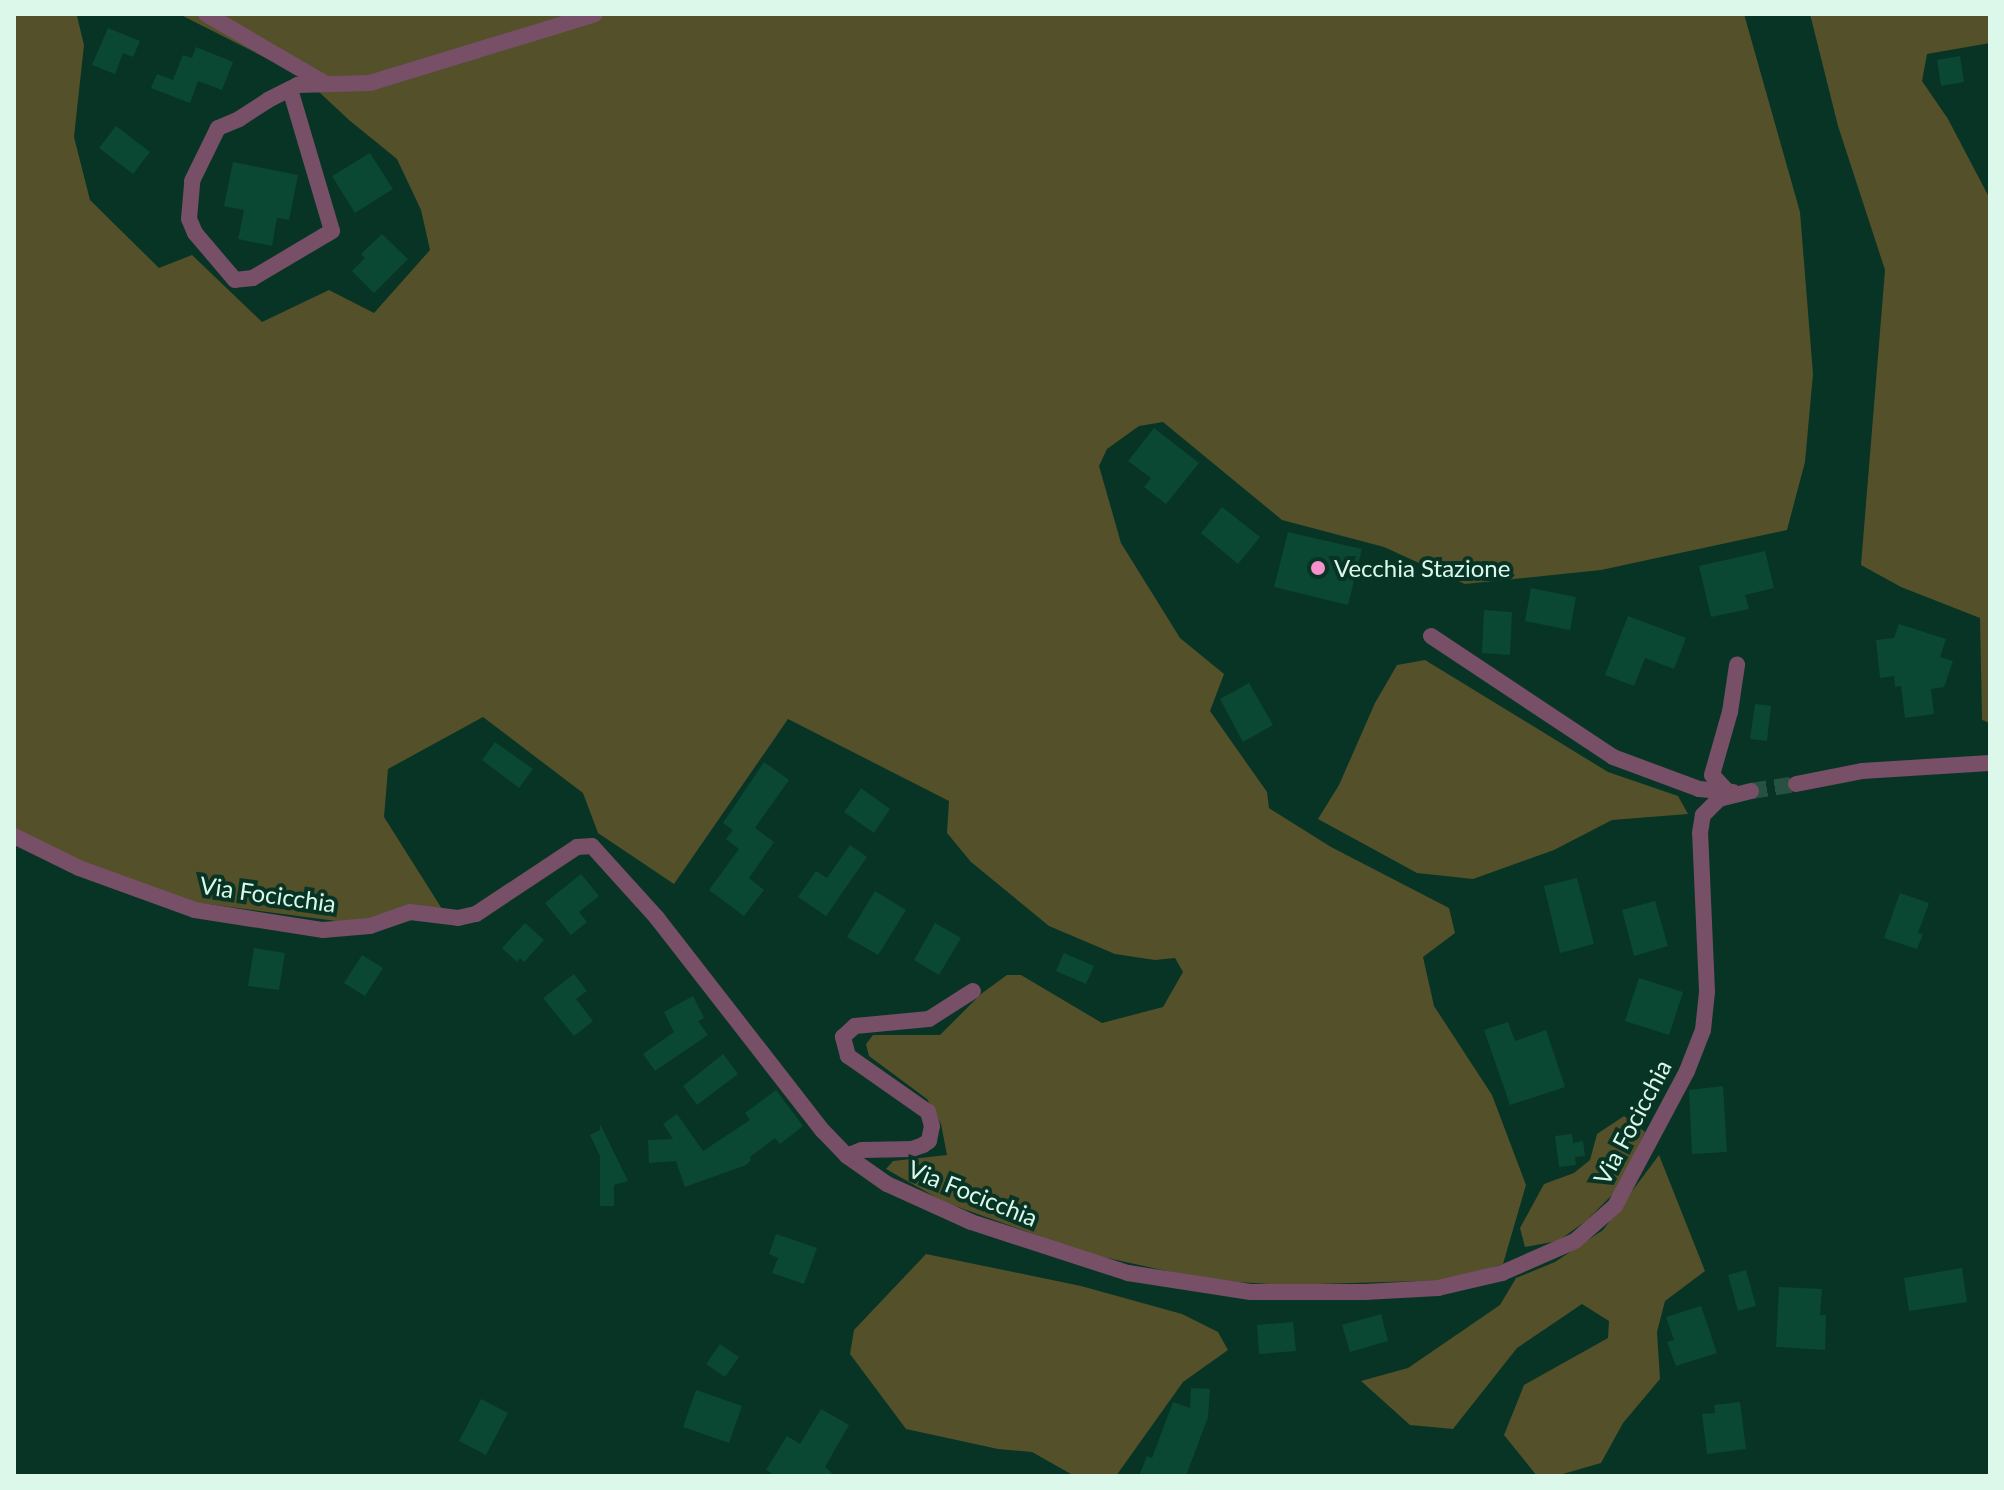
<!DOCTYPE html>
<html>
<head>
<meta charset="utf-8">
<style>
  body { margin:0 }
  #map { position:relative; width:2004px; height:1490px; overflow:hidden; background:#073425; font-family:Lato,sans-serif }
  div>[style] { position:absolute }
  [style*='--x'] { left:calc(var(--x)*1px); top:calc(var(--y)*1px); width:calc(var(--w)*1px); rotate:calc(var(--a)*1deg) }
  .green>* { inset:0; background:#53502a }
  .building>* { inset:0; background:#0a4834 }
  .minor-tunnel>* { height:16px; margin-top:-8px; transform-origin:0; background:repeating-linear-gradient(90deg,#275143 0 16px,transparent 0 24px) }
  .minor>* { height:16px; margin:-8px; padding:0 8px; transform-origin:8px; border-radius:8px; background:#774f66 }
  .dots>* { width:22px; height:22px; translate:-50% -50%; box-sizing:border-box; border:4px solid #073425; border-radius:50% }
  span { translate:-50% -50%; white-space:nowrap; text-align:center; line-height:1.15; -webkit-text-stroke:8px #073425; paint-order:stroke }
  .poi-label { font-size:24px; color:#dbf8ea }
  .left { translate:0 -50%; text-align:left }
  .street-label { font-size:24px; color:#dbf8ea }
  .frame { position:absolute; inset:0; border:16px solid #dbf8ea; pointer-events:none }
</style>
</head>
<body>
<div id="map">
  <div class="green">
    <i style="clip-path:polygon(14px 14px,77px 16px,84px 45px,74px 137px,90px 200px,159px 268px,192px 255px,262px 322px,329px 290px,374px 313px,430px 250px,421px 210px,397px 159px,349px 120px,303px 77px,179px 14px,1744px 14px,1800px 212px,1813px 374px,1805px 462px,1787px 530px,1601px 570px,1465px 584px,1384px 547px,1282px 520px,1163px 422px,1139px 426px,1107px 449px,1099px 466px,1121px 543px,1180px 638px,1224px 674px,1210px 711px,1267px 792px,1269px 808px,1331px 847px,1449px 908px,1455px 933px,1423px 957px,1434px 1006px,1492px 1095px,1526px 1185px,1503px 1264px,1452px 1280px,1285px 1285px,1208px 1280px,1089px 1254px,944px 1202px,886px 1169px,893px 1161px,947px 1155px,941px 1124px,927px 1099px,869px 1056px,866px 1044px,873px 1035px,940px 1035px,981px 994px,1007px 975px,1021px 975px,1102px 1023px,1163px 1007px,1183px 972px,1175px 958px,1155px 960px,1115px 954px,1049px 926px,971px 862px,947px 833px,949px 801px,788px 719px,674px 884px,598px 833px,583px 793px,483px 717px,388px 769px,384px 817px,444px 912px,359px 924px,192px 902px,62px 857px,14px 829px)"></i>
    <i style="clip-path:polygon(1810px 14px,1990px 14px,1990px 43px,1927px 54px,1922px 81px,1948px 119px,1990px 199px,1990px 723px,1982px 720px,1980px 618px,1901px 587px,1861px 565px,1885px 270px,1838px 126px)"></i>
    <i style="clip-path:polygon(1425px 660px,1608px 772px,1678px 796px,1688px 814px,1612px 820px,1554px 850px,1473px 879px,1417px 873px,1318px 819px,1339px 785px,1375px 703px,1397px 665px)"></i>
    <i style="clip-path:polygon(1624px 1116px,1645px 1132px,1619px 1188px,1586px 1221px,1558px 1241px,1525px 1247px,1520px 1228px,1544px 1184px,1574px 1173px,1590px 1160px,1597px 1134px)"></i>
    <i style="clip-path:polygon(1659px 1155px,1705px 1271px,1665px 1301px,1657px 1332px,1660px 1379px,1623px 1423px,1601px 1463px,1556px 1476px,1537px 1476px,1504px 1435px,1524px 1385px,1608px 1338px,1609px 1321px,1582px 1304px,1517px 1348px,1453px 1429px,1410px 1425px,1361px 1381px,1408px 1368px,1500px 1305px,1516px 1278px,1555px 1262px,1603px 1230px)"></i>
    <i style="clip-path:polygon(926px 1254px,1081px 1286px,1182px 1314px,1218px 1332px,1228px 1350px,1183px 1382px,1116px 1476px,1071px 1474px,1032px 1452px,998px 1449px,906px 1429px,850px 1354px,854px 1330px)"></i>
  </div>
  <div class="building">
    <i style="clip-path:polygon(108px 28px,140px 41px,133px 57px,123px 53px,115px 74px,92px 65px)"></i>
    <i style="clip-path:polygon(196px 47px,233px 62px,222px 90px,198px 81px,190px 103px,151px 88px,157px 74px,173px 80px,183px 55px,192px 58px)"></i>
    <i style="clip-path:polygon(1960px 56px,1964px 82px,1941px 86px,1937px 60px)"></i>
    <i style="clip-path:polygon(116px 126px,150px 152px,133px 174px,99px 148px)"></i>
    <i style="clip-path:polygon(370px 153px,393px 189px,355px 213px,332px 176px)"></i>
    <i style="clip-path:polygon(233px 162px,298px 175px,289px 220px,277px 218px,272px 246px,238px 239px,244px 210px,224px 206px)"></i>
    <i style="clip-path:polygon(382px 234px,408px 259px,374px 293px,352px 271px,365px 258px,361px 254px)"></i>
    <i style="clip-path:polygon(1154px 428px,1199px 463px,1166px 504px,1144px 487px,1151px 478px,1128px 461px)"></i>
    <i style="clip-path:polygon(1222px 507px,1260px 537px,1238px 564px,1201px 533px)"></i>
    <i style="clip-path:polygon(1288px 532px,1362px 549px,1348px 605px,1274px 587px)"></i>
    <i style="clip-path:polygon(1765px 551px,1774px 588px,1745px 595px,1749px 609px,1711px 617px,1699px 566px)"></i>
    <i style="clip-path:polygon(1531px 588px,1576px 597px,1570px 630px,1525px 621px)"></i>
    <i style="clip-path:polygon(1484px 610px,1512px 612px,1510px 655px,1482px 653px)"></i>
    <i style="clip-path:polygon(1628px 616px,1686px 638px,1674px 669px,1645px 658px,1634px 686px,1605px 675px)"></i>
    <i style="clip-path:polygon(1899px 624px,1946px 639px,1940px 657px,1953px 661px,1944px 687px,1931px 689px,1934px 714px,1905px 718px,1901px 686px,1895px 687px,1894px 676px,1880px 678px,1876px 640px,1894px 638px)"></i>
    <i style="clip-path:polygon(1249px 683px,1273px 725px,1243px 742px,1220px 699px)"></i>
    <i style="clip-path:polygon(1755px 704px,1771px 706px,1767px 741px,1750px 739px)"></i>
    <i style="clip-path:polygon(495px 742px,533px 769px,519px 788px,482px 760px)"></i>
    <i style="clip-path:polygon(764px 762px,789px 780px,755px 828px,774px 842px,749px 878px,764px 890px,744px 916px,709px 890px,739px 849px,726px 839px,733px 830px,723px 823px)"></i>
    <i style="clip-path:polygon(861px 788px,890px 809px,874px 833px,844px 812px)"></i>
    <i style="clip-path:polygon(850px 845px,867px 857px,826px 916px,798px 897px,816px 871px,827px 878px)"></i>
    <i style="clip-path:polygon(581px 874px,599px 896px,579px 912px,587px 922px,571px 935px,545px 903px)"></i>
    <i style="clip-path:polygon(1577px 878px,1594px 944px,1560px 953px,1544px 886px)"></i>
    <i style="clip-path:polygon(875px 891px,906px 910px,878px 955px,847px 937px)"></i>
    <i style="clip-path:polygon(1900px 893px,1929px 903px,1918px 933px,1923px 934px,1917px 949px,1884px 938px)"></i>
    <i style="clip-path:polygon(1655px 901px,1668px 946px,1634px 956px,1622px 910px)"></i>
    <i style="clip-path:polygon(525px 923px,544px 940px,524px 962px,520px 958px,517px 962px,502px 948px)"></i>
    <i style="clip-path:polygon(935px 923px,961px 938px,939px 975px,914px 960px)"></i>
    <i style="clip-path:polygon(254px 948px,285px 953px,279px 990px,248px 986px)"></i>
    <i style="clip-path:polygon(1064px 953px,1094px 966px,1086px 984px,1056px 971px)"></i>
    <i style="clip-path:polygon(362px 955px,383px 968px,365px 996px,344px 983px)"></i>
    <i style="clip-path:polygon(574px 974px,587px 991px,576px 999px,593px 1021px,574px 1036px,543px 998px)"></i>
    <i style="clip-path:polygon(1639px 978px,1683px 992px,1669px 1035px,1625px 1021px)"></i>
    <i style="clip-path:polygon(693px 996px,704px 1018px,698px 1021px,708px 1035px,655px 1071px,643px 1054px,674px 1032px,664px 1012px)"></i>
    <i style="clip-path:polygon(1508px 1022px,1515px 1041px,1546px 1030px,1565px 1087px,1510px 1105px,1484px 1030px)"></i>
    <i style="clip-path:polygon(723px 1054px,738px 1074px,697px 1105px,683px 1086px)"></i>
    <i style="clip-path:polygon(1723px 1086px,1727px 1152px,1692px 1154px,1689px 1090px)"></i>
    <i style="clip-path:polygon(776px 1090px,803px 1126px,780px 1144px,775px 1138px,750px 1157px,751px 1160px,746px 1165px,685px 1187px,676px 1161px,649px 1163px,648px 1140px,673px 1139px,663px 1124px,677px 1114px,703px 1151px,750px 1120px,745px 1113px)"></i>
    <i style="clip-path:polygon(600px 1124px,628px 1181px,614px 1185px,614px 1206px,600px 1206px,600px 1156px,590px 1135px,600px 1130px)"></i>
    <i style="clip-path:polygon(1572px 1134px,1573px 1143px,1583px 1141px,1585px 1156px,1575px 1157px,1576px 1165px,1559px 1167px,1555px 1136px)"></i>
    <i style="clip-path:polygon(776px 1234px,817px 1248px,804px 1284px,772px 1273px,778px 1258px,769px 1254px)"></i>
    <i style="clip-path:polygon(1962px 1268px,1967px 1302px,1909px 1311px,1904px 1278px)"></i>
    <i style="clip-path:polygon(1746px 1270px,1756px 1306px,1738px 1311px,1728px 1275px)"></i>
    <i style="clip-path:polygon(1779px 1287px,1822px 1289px,1820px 1315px,1826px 1315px,1825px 1350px,1776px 1347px)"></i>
    <i style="clip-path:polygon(1701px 1306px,1717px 1353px,1676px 1366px,1667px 1342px,1674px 1340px,1666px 1317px)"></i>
    <i style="clip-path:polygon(1381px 1314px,1388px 1341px,1350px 1352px,1342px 1325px)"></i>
    <i style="clip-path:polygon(1293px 1322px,1296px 1351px,1259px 1354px,1257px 1325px)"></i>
    <i style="clip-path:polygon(720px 1344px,739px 1357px,725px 1377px,706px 1364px)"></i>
    <i style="clip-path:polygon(1191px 1388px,1210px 1389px,1208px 1417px,1186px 1476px,1139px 1476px,1147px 1456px,1152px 1458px,1173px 1402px,1190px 1408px)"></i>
    <i style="clip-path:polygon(696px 1390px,742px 1406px,729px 1443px,683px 1427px)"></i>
    <i style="clip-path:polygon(481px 1399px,508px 1413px,486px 1455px,459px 1441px)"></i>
    <i style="clip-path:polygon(1740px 1402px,1746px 1449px,1707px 1454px,1702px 1414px,1715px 1413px,1714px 1405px)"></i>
    <i style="clip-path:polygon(821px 1409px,849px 1425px,825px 1467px,835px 1476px,776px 1476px,766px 1470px,787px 1436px,800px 1444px)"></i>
  </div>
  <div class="minor-tunnel">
    <i style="--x:1751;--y:791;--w:46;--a:-8.8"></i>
  </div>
  <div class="minor">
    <i style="--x:206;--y:14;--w:135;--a:30.2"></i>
    <i style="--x:290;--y:89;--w:148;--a:73.5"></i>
    <i style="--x:332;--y:231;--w:92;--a:149.3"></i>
    <i style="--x:253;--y:278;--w:18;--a:174"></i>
    <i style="--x:235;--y:280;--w:62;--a:-130.4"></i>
    <i style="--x:195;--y:233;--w:15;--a:-113"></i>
    <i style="--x:189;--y:219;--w:38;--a:-85"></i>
    <i style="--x:192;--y:181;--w:59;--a:-63.9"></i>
    <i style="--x:218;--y:128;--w:23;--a:-23"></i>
    <i style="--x:239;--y:119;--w:35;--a:-33"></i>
    <i style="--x:268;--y:100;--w:33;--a:-27"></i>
    <i style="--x:297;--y:85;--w:73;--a:-1.6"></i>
    <i style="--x:370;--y:83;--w:235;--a:-17"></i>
    <i style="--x:1431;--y:636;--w:219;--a:33.6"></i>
    <i style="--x:1613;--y:757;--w:92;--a:20.4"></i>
    <i style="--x:1699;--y:789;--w:34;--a:5"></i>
    <i style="--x:1796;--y:784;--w:67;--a:-11.1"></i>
    <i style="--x:1862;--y:771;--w:128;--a:-3.6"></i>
    <i style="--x:1728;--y:792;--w:23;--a:-133"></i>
    <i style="--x:1712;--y:775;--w:66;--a:-74.1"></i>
    <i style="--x:1730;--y:712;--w:48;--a:-81.5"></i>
    <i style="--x:14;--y:836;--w:72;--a:26.2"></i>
    <i style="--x:79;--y:868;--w:123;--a:19.9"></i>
    <i style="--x:195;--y:910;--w:130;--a:8.9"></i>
    <i style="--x:323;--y:930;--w:47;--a:-4.9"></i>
    <i style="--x:370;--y:926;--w:42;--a:-19.3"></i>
    <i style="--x:410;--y:912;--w:48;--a:7.1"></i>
    <i style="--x:458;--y:918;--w:18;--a:-13"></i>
    <i style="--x:476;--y:914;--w:121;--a:-33.6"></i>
    <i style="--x:577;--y:847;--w:15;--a:-4"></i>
    <i style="--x:592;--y:846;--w:97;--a:47.9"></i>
    <i style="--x:657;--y:918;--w:270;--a:52.1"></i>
    <i style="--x:823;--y:1131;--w:35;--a:46"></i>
    <i style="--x:847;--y:1156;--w:49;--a:35"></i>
    <i style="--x:887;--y:1184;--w:92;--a:24.3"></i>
    <i style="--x:971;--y:1222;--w:165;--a:18"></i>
    <i style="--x:1128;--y:1273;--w:124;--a:8.8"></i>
    <i style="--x:1251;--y:1292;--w:114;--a:0"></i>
    <i style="--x:1365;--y:1292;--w:73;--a:-3.1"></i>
    <i style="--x:1438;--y:1288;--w:66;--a:-13.2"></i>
    <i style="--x:1502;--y:1273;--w:80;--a:-23.7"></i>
    <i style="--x:1575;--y:1241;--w:53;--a:-41.2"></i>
    <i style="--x:1615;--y:1206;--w:153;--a:-61.9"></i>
    <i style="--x:1687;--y:1071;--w:44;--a:-68.7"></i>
    <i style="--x:1703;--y:1030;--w:39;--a:-84"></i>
    <i style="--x:1707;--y:991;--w:158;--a:-92.5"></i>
    <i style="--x:1700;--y:833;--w:18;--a:-81"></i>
    <i style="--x:1703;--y:815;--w:23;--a:-45"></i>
    <i style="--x:1719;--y:799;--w:33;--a:-14"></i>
    <i style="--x:847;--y:1156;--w:16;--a:-22"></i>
    <i style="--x:862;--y:1150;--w:50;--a:-1.1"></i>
    <i style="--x:912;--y:1149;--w:12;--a:-20"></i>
    <i style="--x:923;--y:1145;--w:7;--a:-34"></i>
    <i style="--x:929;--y:1141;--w:15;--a:-79"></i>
    <i style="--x:932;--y:1126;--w:15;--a:-106"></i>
    <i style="--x:928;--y:1112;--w:98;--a:-145"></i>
    <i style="--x:848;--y:1056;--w:20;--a:-105"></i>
    <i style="--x:843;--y:1037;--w:16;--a:-43"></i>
    <i style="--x:855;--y:1026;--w:74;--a:-5.4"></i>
    <i style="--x:929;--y:1019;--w:52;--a:-32.5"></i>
  </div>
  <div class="dots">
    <i style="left:1318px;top:568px;background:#f890cc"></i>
  </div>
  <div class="poi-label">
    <span class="left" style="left:1334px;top:568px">Vecchia Stazione</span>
  </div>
  <div class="street-label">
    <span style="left:268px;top:894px;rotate:8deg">Via Focicchia</span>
    <span style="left:1632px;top:1122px;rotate:-62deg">Via Focicchia</span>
    <span style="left:973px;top:1193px;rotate:22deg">Via Focicchia</span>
  </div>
  <div class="frame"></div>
</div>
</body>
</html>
